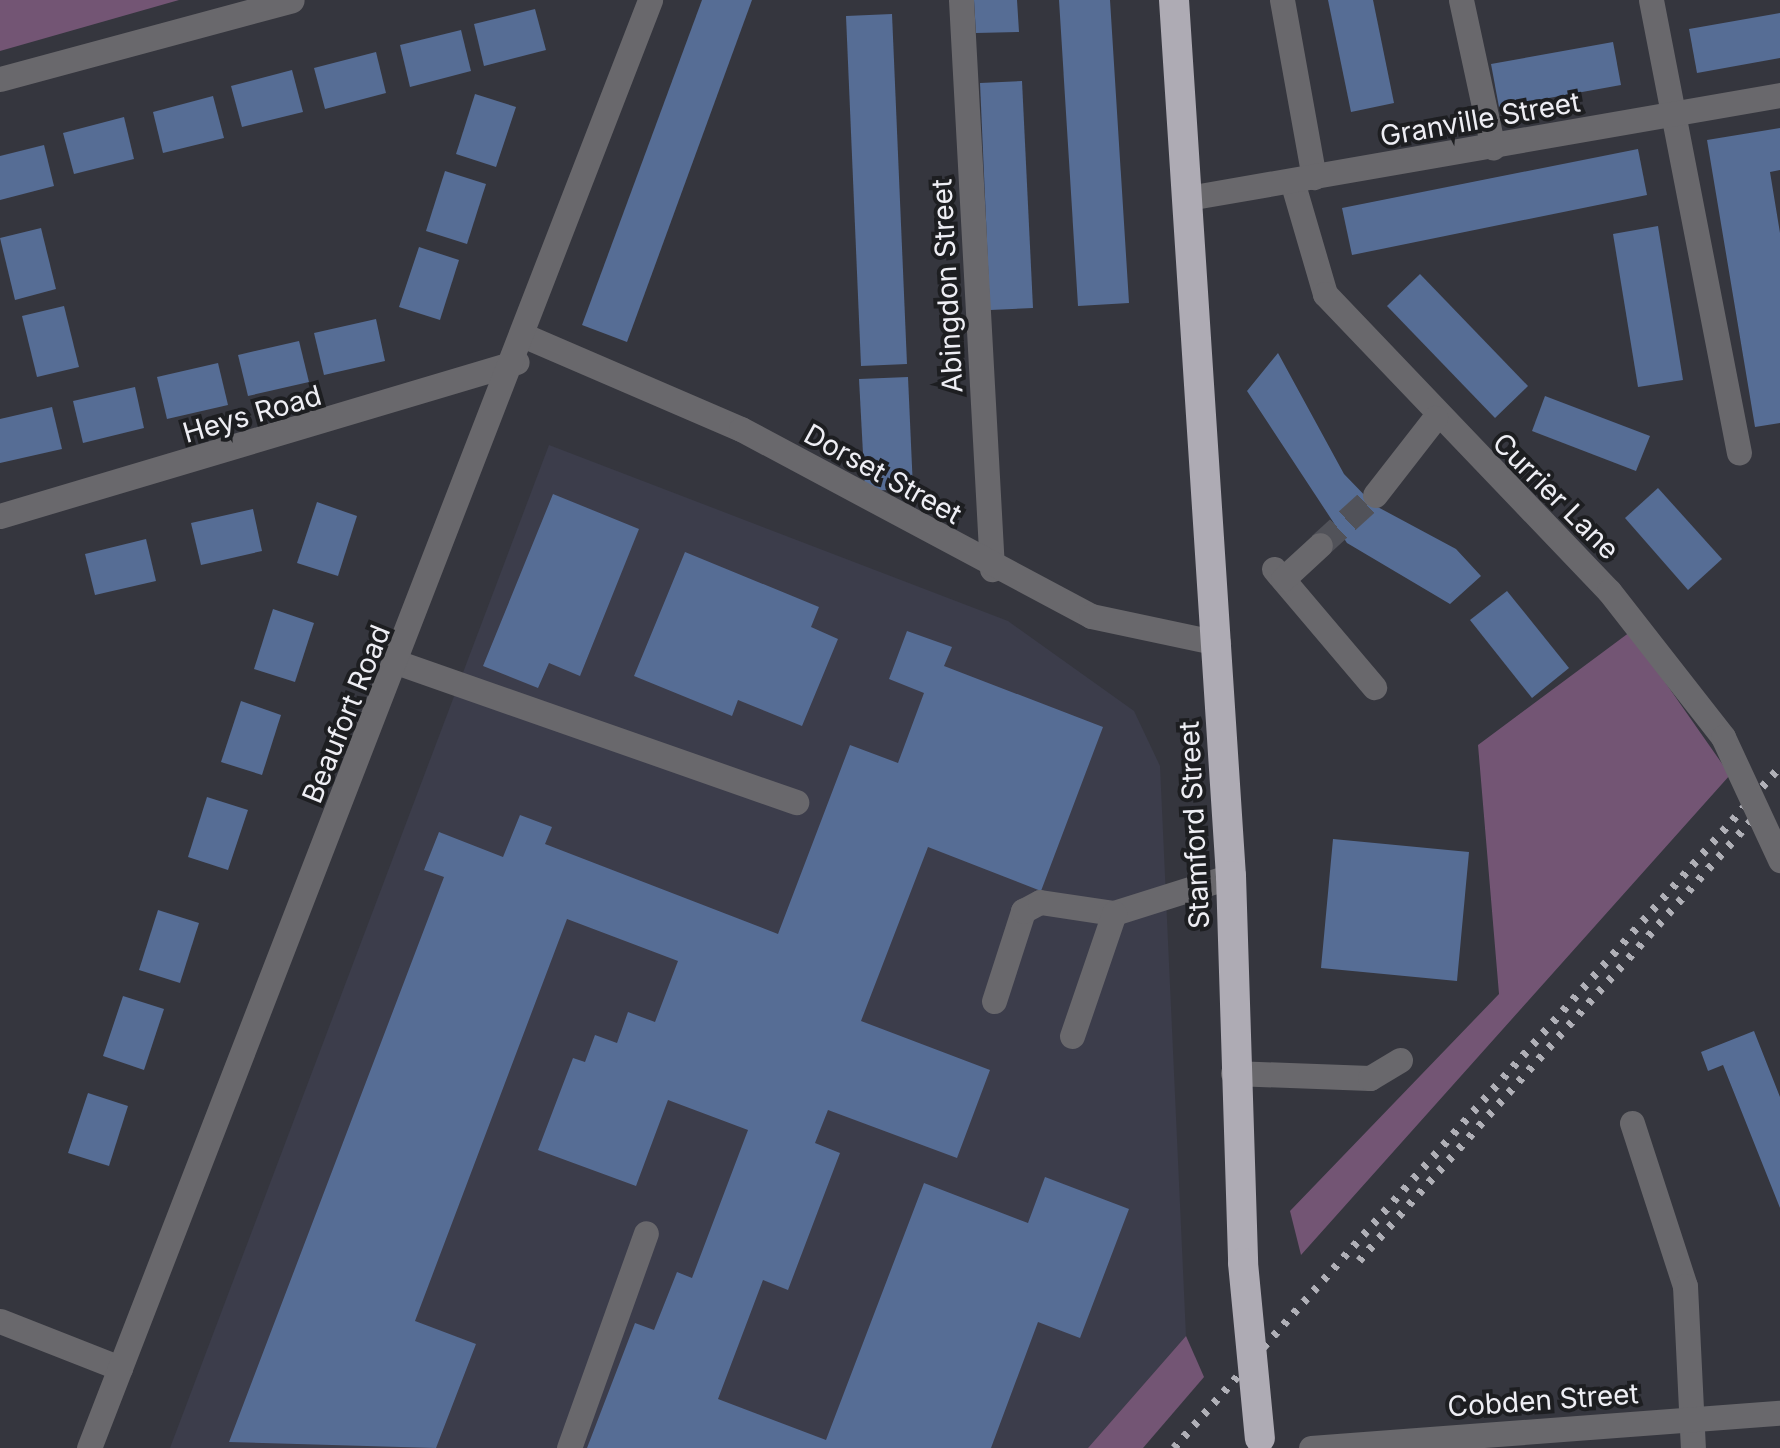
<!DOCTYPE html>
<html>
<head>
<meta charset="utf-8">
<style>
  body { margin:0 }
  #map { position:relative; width:1780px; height:1448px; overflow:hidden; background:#35363e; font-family:Inter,sans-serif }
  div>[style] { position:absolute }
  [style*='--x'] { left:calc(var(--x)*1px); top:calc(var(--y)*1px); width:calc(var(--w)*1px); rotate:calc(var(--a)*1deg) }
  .built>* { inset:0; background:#3c3d4b }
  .green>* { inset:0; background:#735574 }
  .building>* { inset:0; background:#566d95 }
  .minor-tunnel>* { height:25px; margin-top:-12.5px; transform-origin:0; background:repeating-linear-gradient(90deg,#515259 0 25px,transparent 0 37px) }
  .minor>* { height:25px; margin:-12.5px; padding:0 12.5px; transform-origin:12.5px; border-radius:12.5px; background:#69686c }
  .highway>* { height:30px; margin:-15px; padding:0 15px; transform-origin:15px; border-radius:15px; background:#aeabb4 }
  .rail>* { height:8px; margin-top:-4px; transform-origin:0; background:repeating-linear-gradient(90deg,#b0b0b7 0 5px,transparent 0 15px) }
  .minor-bridge>* { height:25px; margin:-12.5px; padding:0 12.5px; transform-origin:12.5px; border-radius:12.5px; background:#69686c }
  .highway-bridge>* { height:30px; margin:-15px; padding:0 15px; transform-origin:15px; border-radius:15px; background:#aeabb4 }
  span { translate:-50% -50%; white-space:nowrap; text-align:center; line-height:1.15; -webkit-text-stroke:8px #1d1e21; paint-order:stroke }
  .street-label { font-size:28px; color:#eeeef4 }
</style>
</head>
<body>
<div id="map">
  <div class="built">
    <i style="clip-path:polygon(549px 445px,1008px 621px,1134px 711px,1160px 766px,1186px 1336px,1088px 1448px,170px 1448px)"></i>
  </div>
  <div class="green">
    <i style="clip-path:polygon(0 0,179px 0,0 51px)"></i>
    <i style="clip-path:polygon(1630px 632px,1730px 775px,1301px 1255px,1290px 1211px,1499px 994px,1478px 745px)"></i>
    <i style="clip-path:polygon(1186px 1336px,1204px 1377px,1143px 1448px,1088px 1448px)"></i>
  </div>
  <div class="building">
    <i style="clip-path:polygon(702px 0,752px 0,627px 342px,582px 325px)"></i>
    <i style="clip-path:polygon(974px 0,1017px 0,1019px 32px,976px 33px)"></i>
    <i style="clip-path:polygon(1059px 0,1110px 0,1129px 303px,1078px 306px)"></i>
    <i style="clip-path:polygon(1328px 0,1373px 0,1394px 103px,1351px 112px)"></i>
    <i style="clip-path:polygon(535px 9px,546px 50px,484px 66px,474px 24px)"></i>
    <i style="clip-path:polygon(1780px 13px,1780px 58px,1697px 73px,1689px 29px)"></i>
    <i style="clip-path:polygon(892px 14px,907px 364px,861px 366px,846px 16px)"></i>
    <i style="clip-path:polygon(461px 30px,471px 71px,410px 87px,400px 45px)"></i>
    <i style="clip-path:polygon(1613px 42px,1621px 85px,1499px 107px,1491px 64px)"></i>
    <i style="clip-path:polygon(376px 52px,386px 93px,325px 109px,314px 68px)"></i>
    <i style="clip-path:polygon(292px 70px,303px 112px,242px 127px,231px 86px)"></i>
    <i style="clip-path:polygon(1022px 81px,1033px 308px,990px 310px,980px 83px)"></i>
    <i style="clip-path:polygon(475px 94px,516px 107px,496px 167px,456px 154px)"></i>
    <i style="clip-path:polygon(213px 96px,224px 138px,163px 153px,153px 112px)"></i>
    <i style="clip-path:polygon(124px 117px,134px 159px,74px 174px,63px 133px)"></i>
    <i style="clip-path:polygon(1780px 128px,1780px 170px,1770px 172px,1780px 233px,1780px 423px,1755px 427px,1707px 140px)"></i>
    <i style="clip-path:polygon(44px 145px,54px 186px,0 200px,0 156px)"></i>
    <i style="clip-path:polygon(1638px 149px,1647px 195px,1352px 255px,1342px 208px)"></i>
    <i style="clip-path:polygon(445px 171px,486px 184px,467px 244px,426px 231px)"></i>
    <i style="clip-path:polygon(1658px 226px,1683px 380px,1638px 387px,1613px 234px)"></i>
    <i style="clip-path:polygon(41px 228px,56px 289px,15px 300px,0 238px)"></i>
    <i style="clip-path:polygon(419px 247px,459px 260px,440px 320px,399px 307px)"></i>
    <i style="clip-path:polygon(1420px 274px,1528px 386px,1495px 418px,1387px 306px)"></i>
    <i style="clip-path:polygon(64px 306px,79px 367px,37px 377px,22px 316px)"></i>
    <i style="clip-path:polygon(376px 319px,385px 361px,324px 375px,314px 333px)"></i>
    <i style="clip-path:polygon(299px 341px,309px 382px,248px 396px,238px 355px)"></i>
    <i style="clip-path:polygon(1278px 353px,1344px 474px,1374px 505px,1456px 549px,1481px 576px,1450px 604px,1347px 543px,1247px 391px)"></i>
    <i style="clip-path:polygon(218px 363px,228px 405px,167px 419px,157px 377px)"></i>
    <i style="clip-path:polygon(908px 377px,913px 489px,865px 491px,859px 379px)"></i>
    <i style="clip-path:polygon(135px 387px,144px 428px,83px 443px,73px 401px)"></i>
    <i style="clip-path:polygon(1545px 396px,1650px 436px,1636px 471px,1532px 431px)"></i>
    <i style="clip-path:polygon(52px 407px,62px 449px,0 463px,0 419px)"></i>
    <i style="clip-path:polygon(1658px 488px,1722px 559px,1688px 590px,1625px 518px)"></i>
    <i style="clip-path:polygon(553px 494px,639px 529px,580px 676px,549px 663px,538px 688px,483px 666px)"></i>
    <i style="clip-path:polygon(317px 502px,357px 516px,338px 576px,297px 563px)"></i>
    <i style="clip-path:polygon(253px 509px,262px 551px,201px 565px,191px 523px)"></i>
    <i style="clip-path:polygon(146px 539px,156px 581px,95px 595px,85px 554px)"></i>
    <i style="clip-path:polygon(685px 552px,819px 607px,811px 627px,838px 639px,802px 726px,738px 700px,732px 716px,634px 676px)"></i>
    <i style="clip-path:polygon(1507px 591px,1569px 668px,1532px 698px,1470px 620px)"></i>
    <i style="clip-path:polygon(273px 609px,314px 623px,295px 682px,254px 669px)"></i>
    <i style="clip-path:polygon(907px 631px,952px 647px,944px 666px,1103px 727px,1041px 891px,928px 847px,861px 1021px,990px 1070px,957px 1158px,828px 1110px,815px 1143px,840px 1153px,788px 1290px,763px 1280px,718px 1399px,826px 1440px,924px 1183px,1028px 1223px,1045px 1177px,1129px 1209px,1080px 1338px,1038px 1322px,991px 1448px,587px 1448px,635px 1323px,654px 1330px,677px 1272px,692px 1278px,748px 1130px,668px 1100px,636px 1186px,538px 1150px,573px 1058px,585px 1062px,595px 1035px,617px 1043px,628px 1012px,655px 1022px,678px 961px,567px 919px,415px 1321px,476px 1344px,436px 1448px,229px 1442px,444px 877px,424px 870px,439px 832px,503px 857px,520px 815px,552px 827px,545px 844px,778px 934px,850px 745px,898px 763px,924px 693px,889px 679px)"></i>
    <i style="clip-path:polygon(241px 701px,281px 715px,262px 775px,221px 762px)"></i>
    <i style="clip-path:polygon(207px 797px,248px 810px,228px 870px,188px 857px)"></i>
    <i style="clip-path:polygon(1333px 839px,1469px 852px,1457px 981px,1321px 968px)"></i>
    <i style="clip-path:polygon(158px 910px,199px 923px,180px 983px,139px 970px)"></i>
    <i style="clip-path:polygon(123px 996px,164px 1009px,144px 1070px,103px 1056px)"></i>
    <i style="clip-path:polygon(1754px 1031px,1780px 1097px,1780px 1208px,1723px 1065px,1708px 1071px,1701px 1052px)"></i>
    <i style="clip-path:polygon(88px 1093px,128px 1106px,109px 1166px,68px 1153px)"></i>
  </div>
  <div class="minor-tunnel">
    <i style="--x:1320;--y:545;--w:74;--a:-42.3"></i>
  </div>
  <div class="minor">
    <i style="--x:961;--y:0;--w:570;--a:86.88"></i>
    <i style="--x:1282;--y:0;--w:180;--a:79.8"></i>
    <i style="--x:1461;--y:0;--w:151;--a:77.8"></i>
    <i style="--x:1651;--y:0;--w:461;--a:79"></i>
    <i style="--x:0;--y:79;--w:302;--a:-15.1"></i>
    <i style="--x:1292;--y:181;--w:118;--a:73.7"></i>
    <i style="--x:1325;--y:294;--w:411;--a:46.3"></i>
    <i style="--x:1609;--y:591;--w:185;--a:52"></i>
    <i style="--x:1188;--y:198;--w:601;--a:-9.87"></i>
    <i style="--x:525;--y:336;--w:235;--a:23.3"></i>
    <i style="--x:741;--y:429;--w:397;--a:28.1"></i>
    <i style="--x:1091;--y:616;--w:130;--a:12"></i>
    <i style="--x:1375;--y:495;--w:98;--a:-52.1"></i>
    <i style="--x:0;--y:516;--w:539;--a:-16.59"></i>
    <i style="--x:1274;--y:569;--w:155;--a:49.7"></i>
    <i style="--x:1283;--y:579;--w:50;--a:-42.6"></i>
    <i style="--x:399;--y:663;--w:421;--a:19.3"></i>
    <i style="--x:994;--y:1001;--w:95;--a:-72.1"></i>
    <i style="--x:1023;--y:911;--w:19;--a:-28"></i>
    <i style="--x:1040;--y:902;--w:75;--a:8.5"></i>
    <i style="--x:1114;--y:913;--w:123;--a:-17.5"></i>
    <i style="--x:1072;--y:1036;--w:130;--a:-71.1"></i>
    <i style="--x:1233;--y:1073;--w:137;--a:2.1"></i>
    <i style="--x:1370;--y:1078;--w:35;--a:-31"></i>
    <i style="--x:1632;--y:1123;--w:171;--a:72"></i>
    <i style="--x:1685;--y:1286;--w:162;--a:87.2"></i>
    <i style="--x:0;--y:1321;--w:129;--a:21.4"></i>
    <i style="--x:89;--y:1448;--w:1553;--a:-68.82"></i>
    <i style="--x:569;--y:1448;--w:228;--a:-70.3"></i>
    <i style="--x:1311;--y:1448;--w:470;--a:-4.3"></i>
  </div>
  <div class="highway">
    <i style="--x:1174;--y:0;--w:878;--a:86.28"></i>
    <i style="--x:1231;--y:876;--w:387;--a:88.2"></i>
  </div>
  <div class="rail">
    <i style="--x:1359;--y:1261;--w:589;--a:-48.3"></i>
    <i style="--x:1174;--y:1448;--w:912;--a:-48.34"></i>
  </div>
  <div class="minor-bridge">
    <i style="--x:1723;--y:737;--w:136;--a:65.1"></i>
  </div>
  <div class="highway-bridge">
    <i style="--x:1243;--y:1263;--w:176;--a:84.5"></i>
  </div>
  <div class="street-label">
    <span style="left:1480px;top:119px;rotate:-10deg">Granville Street</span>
    <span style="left:947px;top:286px;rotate:-93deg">Abingdon Street</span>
    <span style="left:252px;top:414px;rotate:-16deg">Heys Road</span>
    <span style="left:883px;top:474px;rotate:29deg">Dorset Street</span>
    <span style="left:1556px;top:496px;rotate:45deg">Currier Lane</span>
    <span style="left:346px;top:714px;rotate:-68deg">Beaufort Road</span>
    <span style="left:1194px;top:825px;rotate:-93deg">Stamford Street</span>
    <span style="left:1543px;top:1400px;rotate:-4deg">Cobden Street</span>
  </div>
</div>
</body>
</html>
